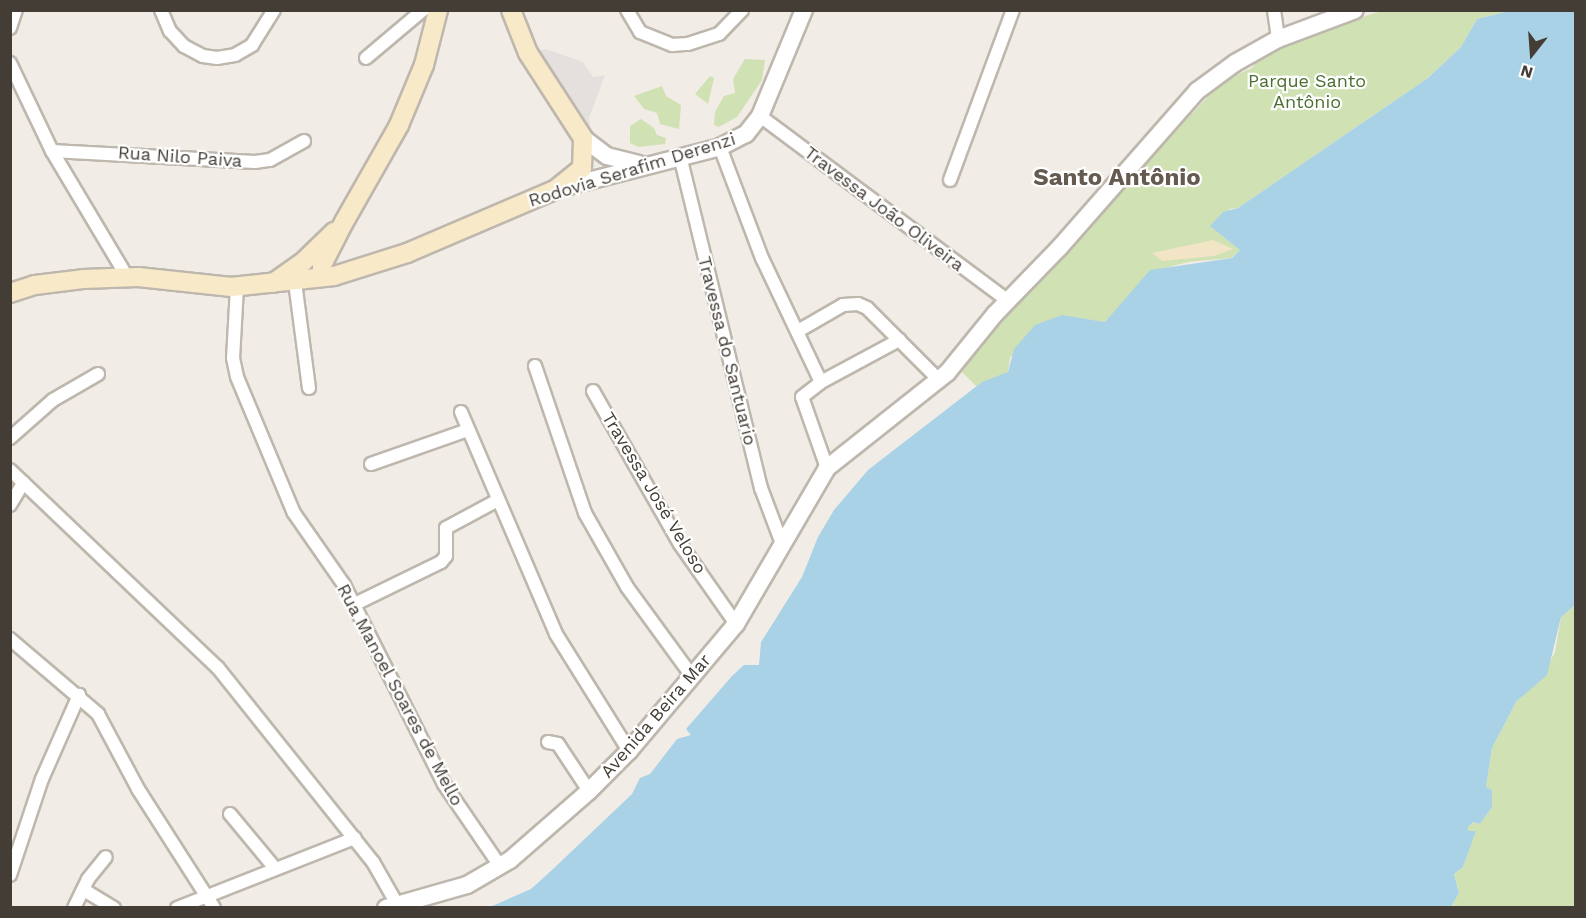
<!DOCTYPE html>
<html>
<head>
<meta charset="utf-8">
<style>
  body { margin:0 }
  #map { position:relative; width:1586px; height:918px; overflow:hidden; background:#f1ede6; font-family:"Work Sans",sans-serif }
  div>[style] { position:absolute }
  [style*='--x'] { left:calc(var(--x)*1px); top:calc(var(--y)*1px); width:calc(var(--w)*1px); rotate:calc(var(--a)*1deg) }
  .green>* { inset:0; background:#d0e1b4 }
  .sand>* { inset:0; background:#f1e5c6 }
  .parking>* { inset:0; background:#e3e0de }
  .water>* { inset:0; background:#a9d2e7 }
  .roads { filter:drop-shadow(2px 0 #beb7ad) drop-shadow(-2px 0 #beb7ad) drop-shadow(0 2px #beb7ad) drop-shadow(0 -2px #beb7ad) }
  .minor>* { height:12px; margin:-6px; padding:0 6px; transform-origin:6px; border-radius:6px; background:#fff }
  .tertiary>* { height:16px; margin:-8px; padding:0 8px; transform-origin:8px; border-radius:8px; background:#fff }
  .secondary>* { height:18px; margin:-9px; padding:0 9px; transform-origin:9px; border-radius:9px; background:#f8e9c9 }
  span { translate:-50% -50%; white-space:nowrap; text-align:center; line-height:1.15; -webkit-text-stroke:4.5px #fff; paint-order:stroke }
  .park-label { font-size:18px; color:#4c6e31 }
  .street-label { font-size:18px; color:#433d36 }
  .district-label { font-size:24px; color:#655a4f; font-weight:700 }
  .frame { position:absolute; inset:0; border:12px solid #433d36; pointer-events:none }
  .north { position:absolute; left:1502px; top:24px; width:60px; height:60px; -webkit-text-stroke:4px #fff; paint-order:stroke; rotate:197deg; font-size:16px; font-weight:700; line-height:24px; text-align:center; color:#433d36 }
  .north::after { content:''; display:block; margin:auto; width:21px; height:27px; background:#433d36; clip-path:polygon(50% 0,100% 100%,50% 72%,0 100%) }
</style>
</head>
<body>
<div id="map">
  <div class="green">
    <i style="clip-path:polygon(1382px 11px,1509px 11px,1477px 19px,1461px 47px,1428px 78px,1238px 208px,1229px 209px,1241px 250px,1231px 258px,1188px 262px,1157px 270px,1105px 322px,1078px 318px,1010px 357px,1008px 372px,977px 387px,960px 370px,1010px 304px,1223px 81px,1252px 68px,1264px 51px,1283px 41px)"></i>
    <i style="clip-path:polygon(745px 59px,765px 60px,762px 80px,737px 117px,719px 127px,714px 125px,715px 112px,724px 96px,735px 93px,733px 79px)"></i>
    <i style="clip-path:polygon(710px 76px,714px 78px,708px 104px,695px 94px)"></i>
    <i style="clip-path:polygon(662px 86px,666px 96px,681px 105px,679px 129px,660px 124px,657px 113px,644px 109px,634px 96px)"></i>
    <i style="clip-path:polygon(641px 119px,654px 128px,657px 135px,666px 138px,665px 144px,638px 147px,630px 143px,630px 126px)"></i>
    <i style="clip-path:polygon(1575px 605px,1575px 907px,1451px 908px,1459px 892px,1454px 874px,1463px 867px,1475px 832px,1468px 831px,1468px 827px,1473px 822px,1480px 824px,1492px 807px,1486px 787px,1492px 748px,1516px 702px,1539px 681px,1555px 652px,1561px 617px)"></i>
  </div>
  <div class="sand">
    <i style="clip-path:polygon(1213px 240px,1233px 249px,1214px 256px,1162px 261px,1152px 253px)"></i>
  </div>
  <div class="parking">
    <i style="clip-path:polygon(546px 49px,583px 62px,593px 77px,605px 75px,589px 118px,591px 135px,537px 52px)"></i>
  </div>
  <div class="water">
    <i style="clip-path:polygon(1509px 11px,1575px 11px,1575px 605px,1561px 617px,1547px 675px,1516px 702px,1492px 748px,1486px 787px,1492px 790px,1492px 807px,1480px 824px,1473px 822px,1468px 827px,1468px 831px,1476px 831px,1463px 867px,1454px 874px,1459px 893px,1451px 907px,490px 907px,531px 889px,552px 870px,632px 794px,640px 778px,650px 774px,677px 739px,691px 735px,686px 729px,732px 676px,744px 665px,759px 665px,761px 642px,802px 577px,818px 537px,834px 510px,868px 470px,982px 382px,1008px 372px,1014px 349px,1035px 325px,1062px 315px,1105px 322px,1150px 270px,1232px 258px,1240px 250px,1210px 226px,1223px 212px,1238px 208px,1428px 78px,1461px 47px,1477px 19px)"></i>
  </div>
  <div class="roads">
    <div class="minor">
      <i style="--x:161;--y:10;--w:23;--a:67"></i>
      <i style="--x:170;--y:31;--w:21;--a:47"></i>
      <i style="--x:184;--y:46;--w:21;--a:28"></i>
      <i style="--x:203;--y:56;--w:14;--a:8"></i>
      <i style="--x:217;--y:58;--w:18;--a:-9"></i>
      <i style="--x:235;--y:55;--w:20;--a:-30"></i>
      <i style="--x:252;--y:45;--w:41;--a:-57.8"></i>
      <i style="--x:627;--y:10;--w:26;--a:59"></i>
      <i style="--x:640;--y:32;--w:35;--a:22"></i>
      <i style="--x:672;--y:45;--w:16;--a:-4"></i>
      <i style="--x:688;--y:44;--w:33;--a:-18"></i>
      <i style="--x:719;--y:34;--w:33;--a:-46"></i>
      <i style="--x:1274;--y:10;--w:29;--a:82"></i>
      <i style="--x:10;--y:28;--w:19;--a:-72"></i>
      <i style="--x:366;--y:58;--w:75;--a:-40.1"></i>
      <i style="--x:10;--y:63;--w:98;--a:64.5"></i>
      <i style="--x:52;--y:151;--w:147;--a:59.2"></i>
      <i style="--x:760;--y:116;--w:309;--a:36.7"></i>
      <i style="--x:720;--y:147;--w:119;--a:69.3"></i>
      <i style="--x:762;--y:258;--w:137;--a:64.6"></i>
      <i style="--x:52;--y:151;--w:203;--a:3.1"></i>
      <i style="--x:255;--y:162;--w:15;--a:-8"></i>
      <i style="--x:270;--y:160;--w:39;--a:-29"></i>
      <i style="--x:680;--y:156;--w:342;--a:76.3"></i>
      <i style="--x:761;--y:488;--w:60;--a:69.4"></i>
      <i style="--x:950;--y:180;--w:181;--a:-69.7"></i>
      <i style="--x:295;--y:282;--w:107;--a:82.5"></i>
      <i style="--x:237;--y:287;--w:71;--a:93.2"></i>
      <i style="--x:233;--y:358;--w:19;--a:78"></i>
      <i style="--x:237;--y:377;--w:147;--a:67.3"></i>
      <i style="--x:294;--y:513;--w:88;--a:55.2"></i>
      <i style="--x:344;--y:585;--w:223;--a:63.3"></i>
      <i style="--x:444;--y:784;--w:99;--a:55.7"></i>
      <i style="--x:798;--y:331;--w:52;--a:-30"></i>
      <i style="--x:843;--y:305;--w:15;--a:-4"></i>
      <i style="--x:858;--y:304;--w:10;--a:24"></i>
      <i style="--x:867;--y:308;--w:102;--a:45"></i>
      <i style="--x:535;--y:366;--w:155;--a:71.2"></i>
      <i style="--x:585;--y:513;--w:85;--a:60.4"></i>
      <i style="--x:627;--y:587;--w:110;--a:53.9"></i>
      <i style="--x:593;--y:391;--w:176;--a:60.4"></i>
      <i style="--x:680;--y:544;--w:98;--a:55"></i>
      <i style="--x:461;--y:412;--w:241;--a:66.8"></i>
      <i style="--x:556;--y:634;--w:138;--a:58"></i>
      <i style="--x:10;--y:438;--w:57;--a:-41.5"></i>
      <i style="--x:53;--y:400;--w:52;--a:-30"></i>
      <i style="--x:371;--y:464;--w:103;--a:-19.3"></i>
      <i style="--x:827;--y:468;--w:75;--a:-109.4"></i>
      <i style="--x:802;--y:397;--w:24;--a:-38"></i>
      <i style="--x:821;--y:382;--w:89;--a:-28.3"></i>
      <i style="--x:10;--y:470;--w:287;--a:43.6"></i>
      <i style="--x:218;--y:668;--w:248;--a:51.4"></i>
      <i style="--x:373;--y:862;--w:48;--a:60.3"></i>
      <i style="--x:10;--y:505;--w:26;--a:-59"></i>
      <i style="--x:355;--y:604;--w:96;--a:-26"></i>
      <i style="--x:441;--y:562;--w:8;--a:-50"></i>
      <i style="--x:446;--y:556;--w:28;--a:-90"></i>
      <i style="--x:446;--y:528;--w:59;--a:-28.3"></i>
      <i style="--x:10;--y:639;--w:116;--a:40.4"></i>
      <i style="--x:98;--y:714;--w:85;--a:61.9"></i>
      <i style="--x:138;--y:789;--w:141;--a:57.4"></i>
      <i style="--x:548;--y:742;--w:10;--a:11"></i>
      <i style="--x:558;--y:744;--w:56;--a:56.6"></i>
      <i style="--x:230;--y:814;--w:69;--a:50.3"></i>
      <i style="--x:10;--y:875;--w:101;--a:-71.6"></i>
      <i style="--x:42;--y:779;--w:92;--a:-66.2"></i>
      <i style="--x:84;--y:890;--w:35;--a:31"></i>
      <i style="--x:74;--y:908;--w:32;--a:-64"></i>
      <i style="--x:88;--y:879;--w:28;--a:-51"></i>
      <i style="--x:177;--y:908;--w:191;--a:-21.5"></i>
    </div>
    <div class="tertiary">
      <i style="--x:583;--y:138;--w:30;--a:37"></i>
      <i style="--x:607;--y:156;--w:33;--a:14"></i>
      <i style="--x:557;--y:189;--w:168;--a:-14.4"></i>
      <i style="--x:720;--y:147;--w:29;--a:-27"></i>
      <i style="--x:746;--y:134;--w:23;--a:-52"></i>
      <i style="--x:760;--y:116;--w:115;--a:-67.5"></i>
      <i style="--x:386;--y:908;--w:84;--a:-15.9"></i>
      <i style="--x:467;--y:885;--w:50;--a:-30.2"></i>
      <i style="--x:510;--y:860;--w:105;--a:-41.1"></i>
      <i style="--x:589;--y:791;--w:57;--a:-45"></i>
      <i style="--x:629;--y:751;--w:166;--a:-49.9"></i>
      <i style="--x:736;--y:624;--w:181;--a:-59.7"></i>
      <i style="--x:827;--y:468;--w:153;--a:-38.4"></i>
      <i style="--x:947;--y:373;--w:76;--a:-50.9"></i>
      <i style="--x:995;--y:314;--w:93;--a:-45.9"></i>
      <i style="--x:1060;--y:247;--w:208;--a:-48.7"></i>
      <i style="--x:1197;--y:91;--w:47;--a:-36.4"></i>
      <i style="--x:1235;--y:63;--w:49;--a:-29.2"></i>
      <i style="--x:1278;--y:39;--w:82;--a:-20.6"></i>
    </div>
    <div class="secondary">
      <i style="--x:322;--y:277;--w:12;--a:-90"></i>
      <i style="--x:322;--y:265;--w:48;--a:-62.9"></i>
      <i style="--x:344;--y:222;--w:112;--a:-60.4"></i>
      <i style="--x:399;--y:125;--w:65;--a:-67.4"></i>
      <i style="--x:424;--y:65;--w:57;--a:-75.7"></i>
      <i style="--x:273;--y:283;--w:35;--a:-35"></i>
      <i style="--x:302;--y:263;--w:45;--a:-44.1"></i>
      <i style="--x:10;--y:293;--w:26;--a:-18"></i>
      <i style="--x:35;--y:285;--w:48;--a:-7.1"></i>
      <i style="--x:83;--y:279;--w:55;--a:-2.1"></i>
      <i style="--x:138;--y:277;--w:94;--a:6.1"></i>
      <i style="--x:231;--y:287;--w:104;--a:-6.1"></i>
      <i style="--x:334;--y:276;--w:77;--a:-17.5"></i>
      <i style="--x:407;--y:253;--w:161;--a:-23.1"></i>
      <i style="--x:555;--y:190;--w:35;--a:-39"></i>
      <i style="--x:582;--y:168;--w:30;--a:-88"></i>
      <i style="--x:583;--y:138;--w:101;--a:-122.9"></i>
      <i style="--x:528;--y:53;--w:46;--a:-111.6"></i>
    </div>
  </div>
  <div class="park-label">
    <span style="left:1307px;top:92px">Parque Santo<br>Antônio</span>
  </div>
  <div class="street-label">
    <span style="left:180px;top:157px;rotate:4deg">Rua Nilo Paiva</span>
    <span style="left:632px;top:170px;rotate:-17deg">Rodovia Serafim Derenzi</span>
    <span style="left:884px;top:209px;rotate:37deg">Travessa João Oliveira</span>
    <span style="left:727px;top:351px;rotate:76deg">Travessa do Santuario</span>
    <span style="left:654px;top:493px;rotate:59deg">Travessa José Veloso</span>
    <span style="left:400px;top:695px;rotate:62deg">Rua Manoel Soares de Mello</span>
    <span style="left:656px;top:716px;rotate:-49deg">Avenida Beira Mar</span>
  </div>
  <div class="district-label">
    <span style="left:1117px;top:178px">Santo Antônio</span>
  </div>
  <div class="frame"></div>
  <div class="north">N</div>
</div>
</body>
</html>
